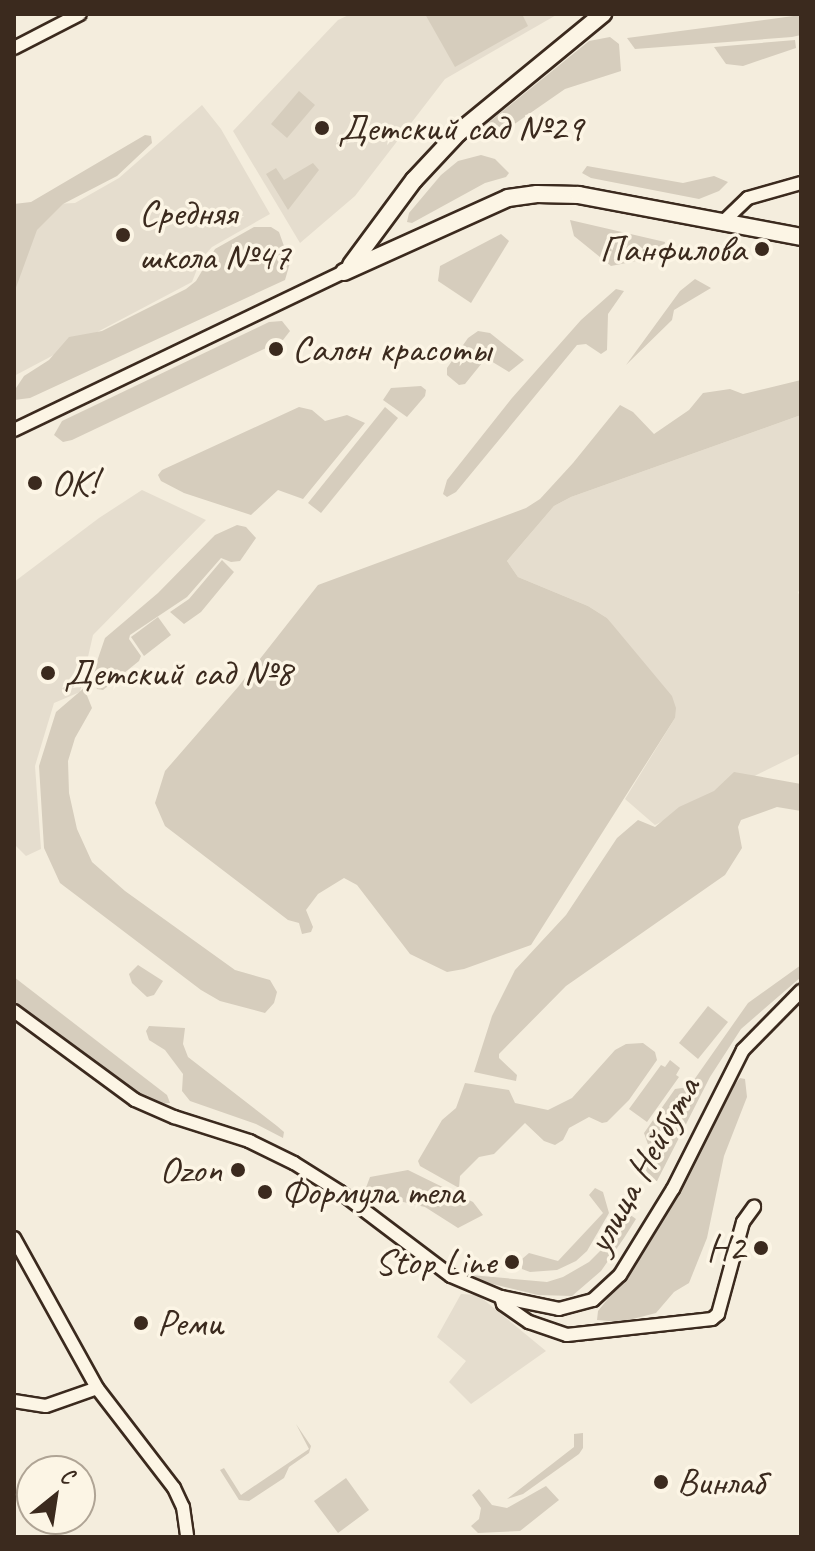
<!DOCTYPE html>
<html>
<head>
<meta charset="utf-8">
<style>
  body { margin:0 }
  #map { position:relative; width:815px; height:1551px; overflow:hidden; background:#f4eddd; font-family:Caveat,sans-serif }
  div>[style] { position:absolute }
  [style*='--x'] { left:calc(var(--x)*1px); top:calc(var(--y)*1px); width:calc(var(--w)*1px); rotate:calc(var(--a)*1deg) }
  .built>* { inset:0; background:#e5ddce }
  .green>* { inset:0; background:#d6cdbd }
  .roads { filter:drop-shadow(2px 0 #3b2a1e) drop-shadow(-2px 0 #3b2a1e) drop-shadow(0 2px #3b2a1e) drop-shadow(0 -2px #3b2a1e) }
  .minor>* { height:12px; margin:-6px; padding:0 6px; transform-origin:6px; border-radius:6px; background:#fcf5e5 }
  .major>* { height:16px; margin:-8px; padding:0 8px; transform-origin:8px; border-radius:8px; background:#fcf5e5 }
  .dots>* { width:22px; height:22px; translate:-50% -50%; box-sizing:border-box; border:4px solid #fcf5e5; border-radius:50% }
  span { translate:-50% -50%; white-space:nowrap; text-align:center; line-height:1.15; -webkit-text-stroke:7px #fcf5e5; paint-order:stroke }
  .poi-label { font-size:38px; color:#3b2a1e }
  .left { translate:0 -50%; text-align:left }
  .right { translate:-100% -50%; text-align:right }
  .street-label { font-size:38px; color:#3b2a1e }
  .frame { position:absolute; inset:0; border:16px solid #3b2a1e; pointer-events:none }
  .north { position:absolute; left:16px; top:1455px; width:80px; height:80px; box-sizing:border-box; background:#fcf5e5; border:2px solid #afa495; border-radius:50%; rotate:30deg; font-size:22px; font-weight:700; line-height:32px; text-align:center; color:#3b2a1e }
  .north::after { content:''; display:block; margin:auto; width:28px; height:36px; background:#3b2a1e; clip-path:polygon(50% 0,100% 100%,50% 72%,0 100%) }
</style>
</head>
<body>
<div id="map">
  <div class="built">
    <i style="clip-path:polygon(351px 14px,558px 14px,445px 79px,355px 196px,300px 243px,233px 131px,338px 20px)"></i>
    <i style="clip-path:polygon(202px 105px,221px 129px,270px 214px,212px 247px,201px 259px,192px 282px,14px 376px,14px 206px,75px 203px,119px 178px)"></i>
    <i style="clip-path:polygon(801px 415px,801px 589px,798px 592px,801px 600px,801px 753px,655px 825px,625px 799px,675px 718px,607px 618px,588px 606px,518px 577px,507px 561px,554px 506px,571px 497px)"></i>
    <i style="clip-path:polygon(142px 490px,206px 520px,93px 635px,80px 692px,54px 703px,35px 766px,41px 849px,26px 856px,14px 844px,14px 582px,99px 518px)"></i>
    <i style="clip-path:polygon(461px 1294px,478px 1295px,546px 1351px,471px 1404px,449px 1382px,466px 1361px,437px 1337px)"></i>
  </div>
  <div class="green">
    <i style="clip-path:polygon(425px 14px,522px 14px,528px 26px,455px 67px)"></i>
    <i style="clip-path:polygon(801px 15px,801px 35px,792px 37px,635px 49px,627px 38px)"></i>
    <i style="clip-path:polygon(610px 37px,619px 44px,621px 71px,565px 89px,500px 134px,473px 141px,483px 127px,589px 41px)"></i>
    <i style="clip-path:polygon(795px 40px,796px 48px,743px 66px,726px 64px,714px 47px)"></i>
    <i style="clip-path:polygon(299px 91px,315px 105px,287px 138px,271px 124px)"></i>
    <i style="clip-path:polygon(145px 135px,151px 136px,152px 143px,117px 176px,63px 204px,37px 230px,14px 293px,14px 204px,31px 202px)"></i>
    <i style="clip-path:polygon(481px 155px,495px 159px,509px 173px,506px 177px,485px 183px,412px 223px,407px 222px,409px 213px,441px 175px,458px 161px)"></i>
    <i style="clip-path:polygon(313px 163px,319px 170px,288px 210px,266px 174px,276px 168px,284px 180px)"></i>
    <i style="clip-path:polygon(587px 166px,683px 183px,714px 176px,728px 182px,719px 191px,699px 199px,591px 178px,582px 173px)"></i>
    <i style="clip-path:polygon(570px 220px,665px 242px,663px 251px,649px 248px,646px 259px,611px 266px,574px 236px)"></i>
    <i style="clip-path:polygon(254px 227px,271px 227px,279px 232px,290px 263px,285px 280px,30px 398px,14px 400px,14px 391px,24px 376px,49px 360px,69px 337px,102px 331px,186px 289px,196px 281px,215px 249px)"></i>
    <i style="clip-path:polygon(501px 234px,509px 241px,471px 303px,438px 281px,440px 266px)"></i>
    <i style="clip-path:polygon(695px 279px,711px 288px,674px 310px,672px 320px,626px 365px,680px 291px)"></i>
    <i style="clip-path:polygon(616px 289px,624px 291px,608px 314px,607px 350px,601px 354px,586px 344px,577px 345px,456px 492px,447px 497px,443px 494px,447px 480px,512px 398px,581px 320px)"></i>
    <i style="clip-path:polygon(282px 321px,290px 331px,283px 340px,72px 440px,63px 442px,54px 435px,62px 421px,269px 322px)"></i>
    <i style="clip-path:polygon(478px 331px,490px 333px,524px 360px,509px 372px,486px 358px,465px 384px,459px 385px,447px 375px,447px 368px,468px 338px)"></i>
    <i style="clip-path:polygon(801px 380px,801px 415px,571px 497px,554px 506px,507px 561px,518px 577px,588px 606px,607px 618px,672px 696px,676px 708px,675px 718px,531px 945px,464px 969px,447px 972px,410px 954px,357px 885px,344px 878px,318px 894px,306px 910px,313px 927px,311px 932px,302px 934px,299px 923px,288px 920px,165px 826px,155px 803px,165px 771px,238px 687px,318px 585px,526px 508px,540px 499px,573px 463px,620px 405px,633px 412px,654px 434px,689px 410px,703px 393px,730px 389px,743px 394px)"></i>
    <i style="clip-path:polygon(421px 386px,426px 390px,425px 396px,407px 417px,383px 400px,391px 388px)"></i>
    <i style="clip-path:polygon(299px 407px,312px 410px,325px 421px,347px 415px,365px 423px,303px 499px,278px 490px,251px 515px,184px 493px,161px 481px,158px 475px,162px 470px)"></i>
    <i style="clip-path:polygon(385px 407px,398px 418px,321px 513px,308px 503px)"></i>
    <i style="clip-path:polygon(237px 525px,246px 527px,256px 538px,240px 561px,231px 562px,221px 558px,187px 597px,130px 635px,129px 639px,141px 656px,139px 661px,103px 690px,97px 689px,92px 676px,105px 638px,158px 593px,215px 535px)"></i>
    <i style="clip-path:polygon(222px 560px,234px 572px,201px 612px,184px 624px,170px 612px,189px 599px)"></i>
    <i style="clip-path:polygon(158px 617px,171px 635px,144px 656px,131px 637px)"></i>
    <i style="clip-path:polygon(84px 688px,92px 708px,75px 738px,68px 761px,69px 793px,77px 829px,92px 862px,125px 891px,235px 970px,270px 980px,277px 992px,274px 1003px,265px 1013px,220px 1001px,201px 990px,60px 883px,44px 848px,39px 766px,56px 712px)"></i>
    <i style="clip-path:polygon(734px 772px,801px 784px,801px 811px,777px 807px,741px 820px,738px 827px,742px 848px,725px 875px,566px 986px,499px 1054px,499px 1058px,517px 1075px,516px 1081px,474px 1072px,492px 1016px,515px 970px,566px 915px,617px 838px,638px 820px,655px 827px,679px 807px,714px 791px)"></i>
    <i style="clip-path:polygon(138px 965px,163px 981px,154px 995px,147px 997px,132px 983px,129px 974px)"></i>
    <i style="clip-path:polygon(801px 965px,801px 977px,741px 1029px,710px 1077px,657px 1181px,651px 1183px,646px 1171px,651px 1153px,644px 1133px,675px 1089px,689px 1087px,748px 1003px)"></i>
    <i style="clip-path:polygon(14px 977px,167px 1095px,170px 1103px,159px 1104px,113px 1079px,14px 1002px)"></i>
    <i style="clip-path:polygon(708px 1006px,728px 1022px,698px 1059px,679px 1043px)"></i>
    <i style="clip-path:polygon(149px 1026px,185px 1028px,183px 1044px,188px 1057px,277px 1126px,284px 1132px,283px 1138px,256px 1124px,190px 1101px,182px 1091px,183px 1074px,165px 1050px,149px 1040px,146px 1031px)"></i>
    <i style="clip-path:polygon(643px 1043px,655px 1052px,657px 1060px,629px 1100px,607px 1122px,602px 1123px,589px 1117px,569px 1128px,563px 1140px,555px 1145px,544px 1141px,525px 1123px,494px 1154px,479px 1157px,460px 1176px,459px 1188px,420px 1166px,418px 1161px,442px 1120px,456px 1108px,465px 1083px,509px 1090px,515px 1103px,548px 1110px,572px 1098px,615px 1050px,626px 1044px)"></i>
    <i style="clip-path:polygon(670px 1060px,680px 1068px,676px 1075px,679px 1077px,647px 1122px,629px 1109px,661px 1065px,665px 1067px)"></i>
    <i style="clip-path:polygon(740px 1078px,745px 1079px,747px 1097px,724px 1156px,707px 1238px,689px 1283px,674px 1292px,656px 1313px,621px 1322px,597px 1320px,598px 1311px,642px 1256px,678px 1196px,727px 1095px)"></i>
    <i style="clip-path:polygon(408px 1170px,473px 1202px,483px 1215px,458px 1228px,425px 1207px,364px 1193px,370px 1177px)"></i>
    <i style="clip-path:polygon(595px 1188px,603px 1192px,609px 1213px,587px 1251px,576px 1261px,557px 1270px,530px 1272px,522px 1269px,522px 1259px,529px 1253px,558px 1261px,603px 1213px,589px 1195px)"></i>
    <i style="clip-path:polygon(629px 1214px,636px 1219px,624px 1238px,601px 1271px,572px 1296px,538px 1295px,468px 1278px,471px 1275px,547px 1282px,563px 1277px,589px 1262px,602px 1249px,621px 1215px)"></i>
    <i style="clip-path:polygon(296px 1424px,311px 1446px,309px 1453px,289px 1467px,284px 1478px,249px 1501px,239px 1500px,220px 1470px,224px 1468px,241px 1495px,309px 1449px)"></i>
    <i style="clip-path:polygon(583px 1433px,583px 1448px,579px 1454px,523px 1494px,507px 1499px,574px 1447px,574px 1434px)"></i>
    <i style="clip-path:polygon(346px 1478px,369px 1510px,338px 1533px,314px 1501px)"></i>
    <i style="clip-path:polygon(546px 1486px,559px 1500px,520px 1531px,478px 1533px,471px 1526px,479px 1519px,481px 1508px,472px 1495px,479px 1489px,492px 1505px,507px 1508px)"></i>
  </div>
  <div class="roads">
    <div class="minor">
      <i style="--x:14;--y:48;--w:74;--a:-27.3"></i>
      <i style="--x:722;--y:223;--w:36;--a:-44"></i>
      <i style="--x:748;--y:198;--w:55;--a:-15.8"></i>
      <i style="--x:14;--y:430;--w:366;--a:-25.6"></i>
      <i style="--x:14;--y:1011;--w:150;--a:36.3"></i>
      <i style="--x:135;--y:1100;--w:43;--a:23.6"></i>
      <i style="--x:174;--y:1117;--w:79;--a:17.7"></i>
      <i style="--x:249;--y:1141;--w:50;--a:26.1"></i>
      <i style="--x:294;--y:1163;--w:54;--a:32.2"></i>
      <i style="--x:340;--y:1192;--w:139;--a:37.1"></i>
      <i style="--x:451;--y:1276;--w:54;--a:22.8"></i>
      <i style="--x:501;--y:1297;--w:59;--a:11.7"></i>
      <i style="--x:559;--y:1309;--w:35;--a:-15"></i>
      <i style="--x:593;--y:1300;--w:37;--a:-43"></i>
      <i style="--x:620;--y:1275;--w:101;--a:-58.4"></i>
      <i style="--x:673;--y:1189;--w:156;--a:-63.3"></i>
      <i style="--x:743;--y:1050;--w:83;--a:-45.5"></i>
      <i style="--x:14;--y:1238;--w:171;--a:61"></i>
      <i style="--x:97;--y:1388;--w:126;--a:52.4"></i>
      <i style="--x:174;--y:1488;--w:21;--a:65"></i>
      <i style="--x:183;--y:1507;--w:30;--a:82"></i>
      <i style="--x:501;--y:1297;--w:7;--a:74"></i>
      <i style="--x:503;--y:1304;--w:32;--a:35"></i>
      <i style="--x:529;--y:1322;--w:40;--a:18.9"></i>
      <i style="--x:567;--y:1335;--w:146;--a:-6.3"></i>
      <i style="--x:712;--y:1319;--w:8;--a:-40"></i>
      <i style="--x:718;--y:1314;--w:95;--a:-74.8"></i>
      <i style="--x:743;--y:1222;--w:19;--a:-54"></i>
      <i style="--x:14;--y:1401;--w:32;--a:9"></i>
      <i style="--x:46;--y:1406;--w:54;--a:-19.4"></i>
    </div>
    <div class="major">
      <i style="--x:351;--y:265;--w:106;--a:-53.5"></i>
      <i style="--x:414;--y:180;--w:64;--a:-46.9"></i>
      <i style="--x:458;--y:133;--w:188;--a:-39.4"></i>
      <i style="--x:344;--y:272;--w:180;--a:-24.3"></i>
      <i style="--x:508;--y:198;--w:29;--a:-8"></i>
      <i style="--x:537;--y:194;--w:42;--a:1.4"></i>
      <i style="--x:579;--y:195;--w:226;--a:10.7"></i>
    </div>
  </div>
  <div class="dots">
    <i style="left:322px;top:128px;background:#3b2a1e"></i>
    <i style="left:123px;top:235px;background:#3b2a1e"></i>
    <i style="left:762px;top:249px;background:#3b2a1e"></i>
    <i style="left:276px;top:349px;background:#3b2a1e"></i>
    <i style="left:35px;top:483px;background:#3b2a1e"></i>
    <i style="left:48px;top:673px;background:#3b2a1e"></i>
    <i style="left:238px;top:1170px;background:#3b2a1e"></i>
    <i style="left:265px;top:1192px;background:#3b2a1e"></i>
    <i style="left:761px;top:1248px;background:#3b2a1e"></i>
    <i style="left:512px;top:1262px;background:#3b2a1e"></i>
    <i style="left:141px;top:1323px;background:#3b2a1e"></i>
    <i style="left:661px;top:1482px;background:#3b2a1e"></i>
  </div>
  <div class="poi-label">
    <span class="left" style="left:338px;top:128px">Детский сад №29</span>
    <span class="left" style="left:139px;top:235px">Средняя<br>школа №47</span>
    <span class="right" style="left:746px;top:249px">Панфилова</span>
    <span class="left" style="left:292px;top:349px">Салон красоты</span>
    <span class="left" style="left:51px;top:483px">ОК!</span>
    <span class="left" style="left:64px;top:673px">Детский сад №8</span>
    <span class="right" style="left:222px;top:1170px">Ozon</span>
    <span class="left" style="left:281px;top:1192px">Формула тела</span>
    <span class="right" style="left:745px;top:1248px">H2</span>
    <span class="right" style="left:496px;top:1262px">Stop Line</span>
    <span class="left" style="left:157px;top:1323px">Реми</span>
    <span class="left" style="left:677px;top:1482px">Винлаб</span>
  </div>
  <div class="street-label">
    <span style="left:643px;top:1165px;rotate:-61deg">улица Нейбута</span>
  </div>
  <div class="frame"></div>
  <div class="north">С</div>
</div>
</body>
</html>
